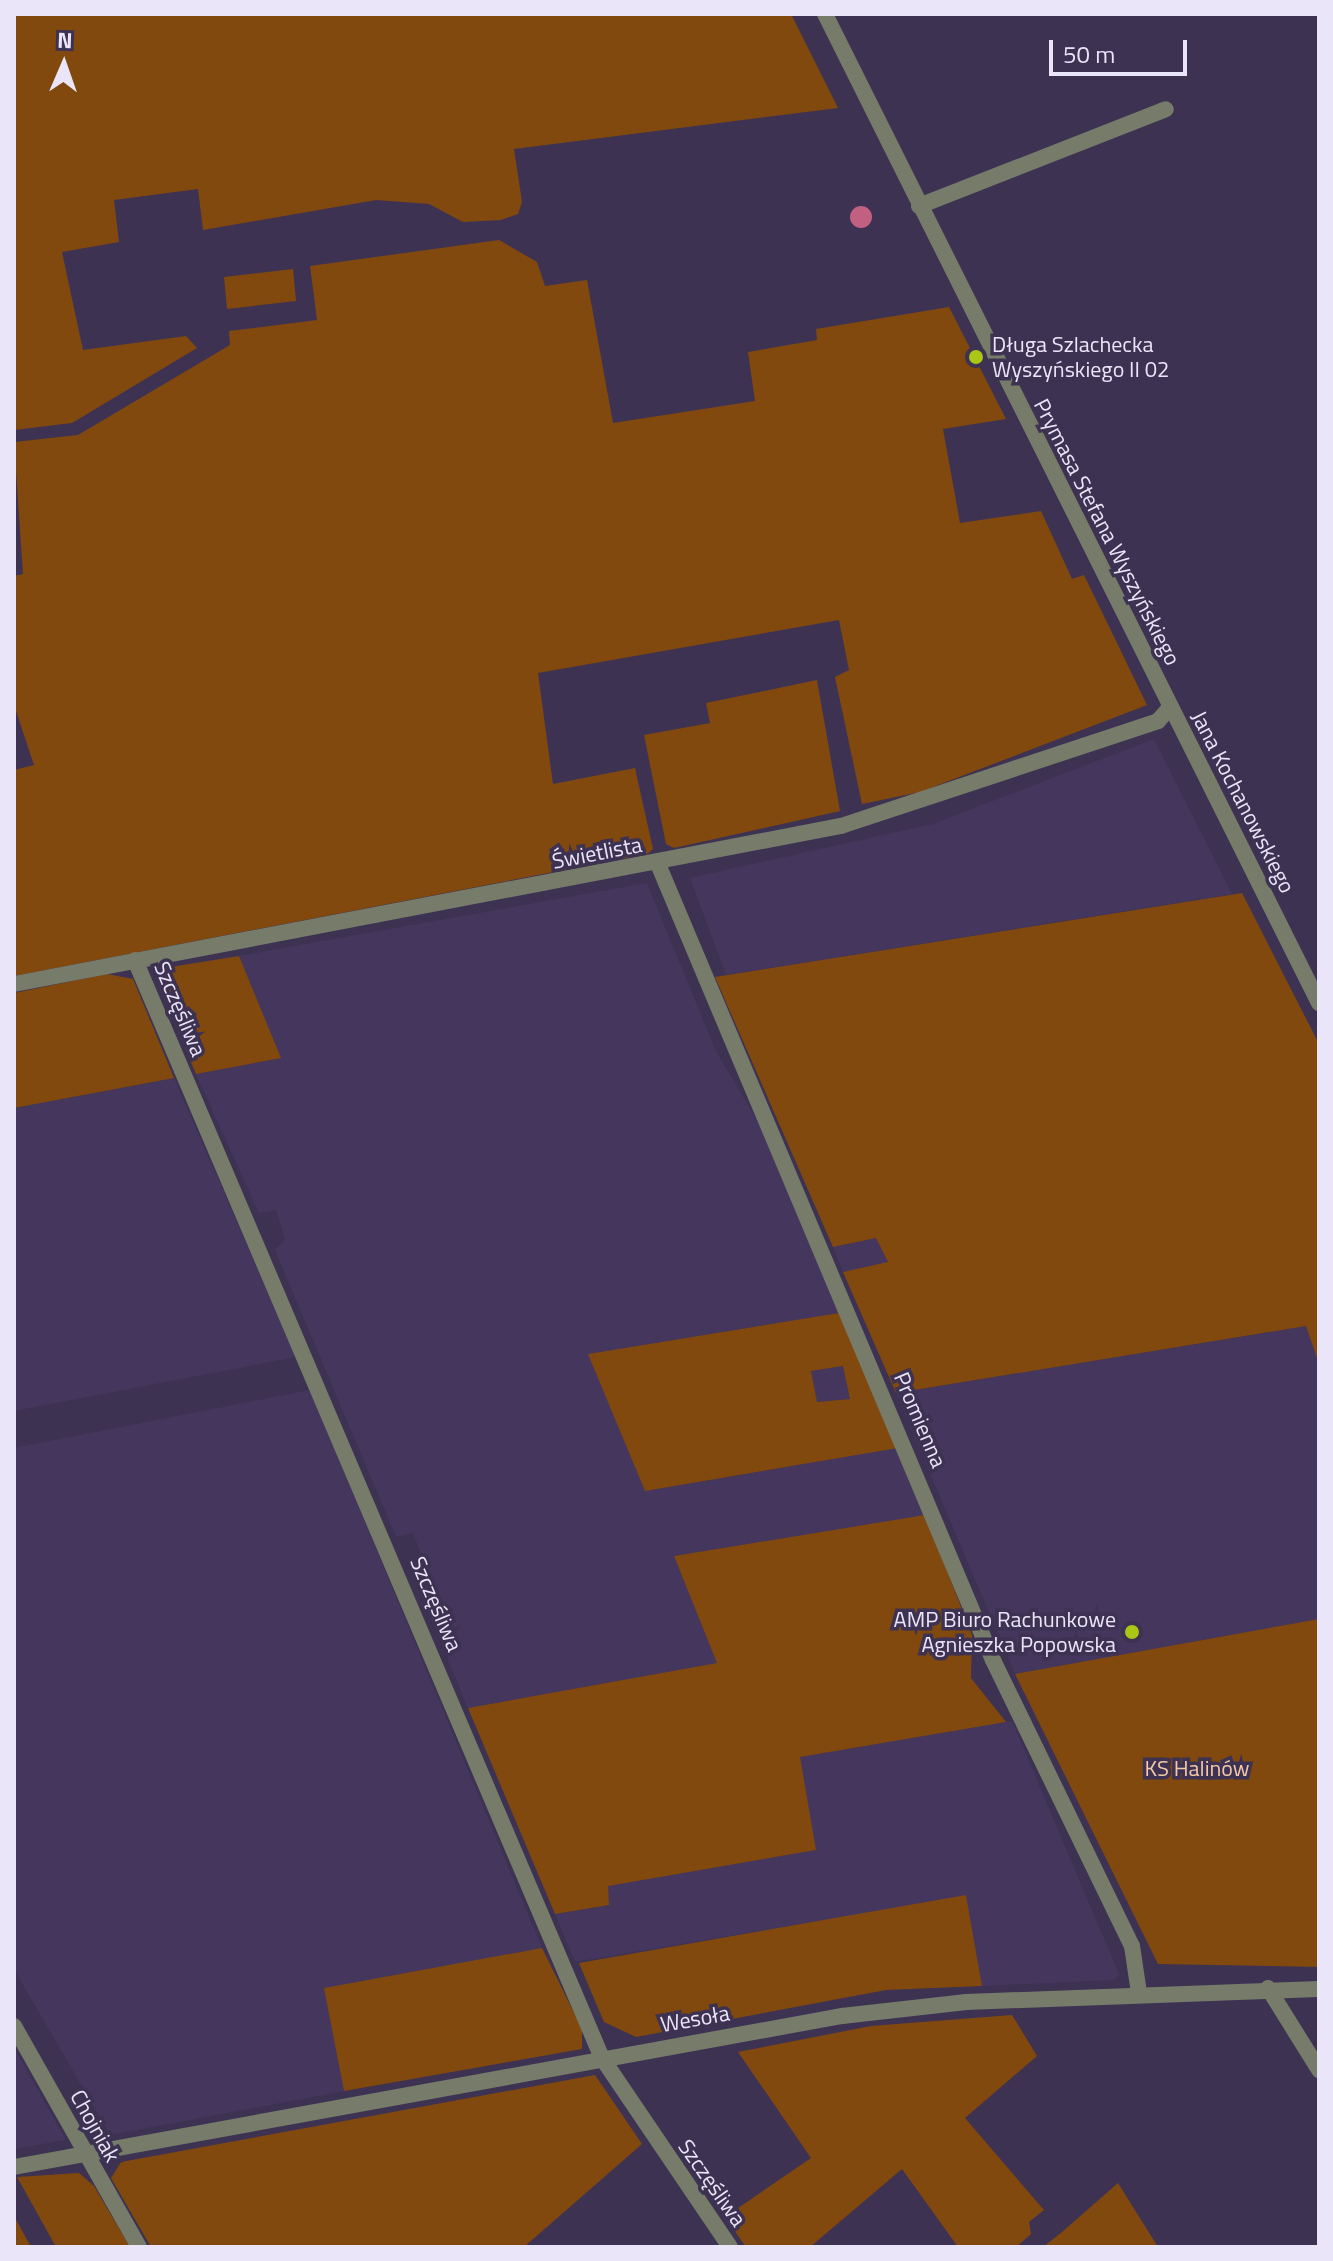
<!DOCTYPE html>
<html>
<head>
<meta charset="utf-8">
<style>
  body { margin:0 }
  #map { position:relative; width:1333px; height:2261px; overflow:hidden; background:#3d3252; font-family:"Titillium Web",sans-serif }
  div>[style] { position:absolute }
  [style*='--x'] { left:calc(var(--x)*1px); top:calc(var(--y)*1px); width:calc(var(--w)*1px); rotate:calc(var(--a)*1deg) }
  .built>* { inset:0; background:#44365d }
  .green>* { inset:0; background:#82490f }
  .water>* { inset:0; background:#c26082 }
  .round { border-radius:50% }
  .minor>* { height:16px; margin:-8px; padding:0 8px; transform-origin:8px; border-radius:8px; background:#767b6a }
  .tertiary>* { height:16px; margin:-8px; padding:0 8px; transform-origin:8px; border-radius:8px; background:#767b6a }
  .dots>* { width:22px; height:22px; translate:-50% -50%; box-sizing:border-box; border:4px solid #3d3252; border-radius:50% }
  span { translate:-50% -50%; white-space:nowrap; text-align:center; line-height:1.15; -webkit-text-stroke:7px #3d3252; paint-order:stroke }
  .poi-label { font-size:22px; color:#ebe5f9 }
  .left { translate:0 -50%; text-align:left }
  .right { translate:-100% -50%; text-align:right }
  .street-label { font-size:22px; color:#ebe5f9 }
  .park-label { font-size:22px; color:#f2c9a8 }
  .frame { position:absolute; inset:0; border:16px solid #ebe5f9; pointer-events:none }
  .north { position:absolute; left:24px; top:24px; width:80px; height:80px; -webkit-text-stroke:6px #3d3252; paint-order:stroke; rotate:2deg; font-size:22px; font-weight:700; line-height:32px; text-align:center; color:#ebe5f9 }
  .north::after { content:''; display:block; margin:auto; width:28px; height:36px; background:#ebe5f9; clip-path:polygon(50% 0,100% 100%,50% 72%,0 100%) }
  .scale { position:absolute; left:1049px; top:40px; width:138px; height:36px; box-sizing:border-box; border:4px solid #ebe5f9; border-top:0; padding-left:10px; font-size:24px; line-height:28px; white-space:nowrap; color:#ebe5f9; -webkit-text-stroke:6px #3d3252; paint-order:stroke }
</style>
</head>
<body>
<div id="map">
  <div class="built">
    <i style="clip-path:polygon(1154px 739px,1232px 894px,726px 975px,690px 878px,933px 824px)"></i>
    <i style="clip-path:polygon(647px 883px,715px 1049px,759px 1124px,839px 1313px,589px 1354px,645px 1491px,898px 1448px,925px 1515px,674px 1556px,718px 1663px,468px 1708px,424px 1602px,438px 1598px,413px 1533px,396px 1537px,275px 1250px,285px 1239px,276px 1210px,259px 1213px,196px 1074px,280px 1058px,239px 956px)"></i>
    <i style="clip-path:polygon(174px 1078px,296px 1357px,14px 1411px,14px 1108px)"></i>
    <i style="clip-path:polygon(876px 1238px,888px 1263px,843px 1272px,833px 1247px)"></i>
    <i style="clip-path:polygon(1307px 1326px,1319px 1364px,1319px 1619px,1015px 1674px,896px 1393px)"></i>
    <i style="clip-path:polygon(844px 1366px,850px 1399px,816px 1402px,811px 1371px)"></i>
    <i style="clip-path:polygon(310px 1390px,542px 1948px,325px 1988px,344px 2091px,110px 2135px,14px 1969px,14px 1448px)"></i>
    <i style="clip-path:polygon(1012px 1721px,1119px 1974px,1114px 1980px,982px 1986px,966px 1896px,575px 1962px,555px 1914px,609px 1905px,607px 1886px,815px 1850px,799px 1757px)"></i>
    <i style="clip-path:polygon(14px 2047px,66px 2140px,14px 2149px)"></i>
  </div>
  <div class="green">
    <i style="clip-path:polygon(14px 14px,791px 14px,838px 108px,514px 149px,522px 202px,518px 214px,501px 220px,463px 222px,429px 204px,376px 200px,203px 230px,198px 189px,114px 200px,119px 242px,62px 252px,83px 350px,186px 336px,197px 348px,72px 423px,14px 430px)"></i>
    <i style="clip-path:polygon(499px 240px,537px 262px,545px 286px,587px 280px,613px 423px,755px 401px,748px 352px,817px 340px,816px 329px,949px 307px,1006px 419px,943px 429px,960px 523px,1041px 511px,1072px 579px,1084px 575px,1147px 705px,920px 792px,862px 804px,835px 677px,849px 670px,839px 620px,538px 673px,553px 784px,635px 768px,653px 849px,647px 854px,14px 976px,14px 770px,34px 765px,14px 705px,14px 576px,23px 574px,14px 442px,78px 435px,230px 345px,229px 331px,317px 320px,310px 266px)"></i>
    <i style="clip-path:polygon(293px 269px,296px 301px,227px 309px,224px 277px)"></i>
    <i style="clip-path:polygon(817px 680px,840px 811px,674px 848px,666px 844px,644px 735px,710px 723px,706px 703px)"></i>
    <i style="clip-path:polygon(1242px 893px,1319px 1044px,1319px 1364px,1306px 1326px,896px 1393px,843px 1272px,888px 1262px,876px 1238px,833px 1247px,715px 977px)"></i>
    <i style="clip-path:polygon(239px 956px,281px 1058px,196px 1074px,152px 970px)"></i>
    <i style="clip-path:polygon(107px 974px,133px 979px,174px 1078px,14px 1108px,14px 993px)"></i>
    <i style="clip-path:polygon(evenodd,839px 1313px,898px 1448px,645px 1491px,588px 1354px,839px 1313px,843px 1366px,850px 1399px,817px 1402px,811px 1371px,843px 1366px)"></i>
    <i style="clip-path:polygon(925px 1515px,972px 1635px,971px 1678px,1006px 1722px,800px 1757px,816px 1850px,608px 1886px,609px 1905px,555px 1914px,468px 1708px,717px 1663px,674px 1556px)"></i>
    <i style="clip-path:polygon(1319px 1619px,1319px 1967px,1158px 1964px,1015px 1674px)"></i>
    <i style="clip-path:polygon(966px 1895px,982px 1986px,886px 1990px,636px 2037px,604px 2022px,579px 1963px)"></i>
    <i style="clip-path:polygon(542px 1948px,582px 2029px,582px 2049px,344px 2091px,324px 1988px)"></i>
    <i style="clip-path:polygon(1012px 2015px,1037px 2056px,965px 2118px,1044px 2210px,1029px 2222px,1031px 2234px,1016px 2247px,958px 2247px,902px 2169px,810px 2247px,746px 2247px,725px 2217px,811px 2158px,738px 2052px,871px 2026px)"></i>
    <i style="clip-path:polygon(595px 2075px,642px 2144px,524px 2247px,151px 2247px,111px 2178px,121px 2162px)"></i>
    <i style="clip-path:polygon(79px 2173px,94px 2186px,130px 2247px,56px 2247px,17px 2177px)"></i>
    <i style="clip-path:polygon(1118px 2183px,1158px 2247px,1043px 2247px,1062px 2232px)"></i>
    <i style="clip-path:polygon(14px 2216px,31px 2247px,14px 2247px)"></i>
  </div>
  <div class="water">
    <i class="round" style="left:850px;top:206px;width:22px;height:22px"></i>
  </div>
  <div class="minor">
    <i style="--x:919;--y:206;--w:265;--a:-21.4"></i>
    <i style="--x:658;--y:864;--w:864;--a:67.18"></i>
    <i style="--x:993;--y:1660;--w:318;--a:64.1"></i>
    <i style="--x:1132;--y:1946;--w:48;--a:81.5"></i>
    <i style="--x:135;--y:960;--w:1193;--a:66.96"></i>
    <i style="--x:602;--y:2058;--w:228;--a:55.9"></i>
    <i style="--x:14;--y:984;--w:842;--a:-10.82"></i>
    <i style="--x:841;--y:826;--w:334;--a:-18.3"></i>
    <i style="--x:1158;--y:721;--w:18;--a:-49"></i>
    <i style="--x:1268;--y:1988;--w:97;--a:58.1"></i>
    <i style="--x:14;--y:2026;--w:254;--a:60.5"></i>
    <i style="--x:14;--y:2167;--w:842;--a:-10.34"></i>
    <i style="--x:842;--y:2016;--w:125;--a:-6.4"></i>
    <i style="--x:966;--y:2002;--w:353;--a:-2.1"></i>
  </div>
  <div class="tertiary">
    <i style="--x:825;--y:14;--w:1106;--a:63.46"></i>
  </div>
  <div class="dots">
    <i style="left:976px;top:357px;background:#abc716"></i>
    <i style="left:1132px;top:1632px;background:#abc716"></i>
  </div>
  <div class="poi-label">
    <span class="left" style="left:992px;top:357px">Długa Szlachecka<br>Wyszyńskiego II 02</span>
    <span class="right" style="left:1116px;top:1632px">AMP Biuro Rachunkowe<br>Agnieszka Popowska</span>
  </div>
  <div class="street-label">
    <span style="left:1107px;top:532px;rotate:63deg">Prymasa Stefana Wyszyńskiego</span>
    <span style="left:1243px;top:802px;rotate:63deg">Jana Kochanowskiego</span>
    <span style="left:597px;top:853px;rotate:-11deg">Świetlista</span>
    <span style="left:180px;top:1009px;rotate:67deg">Szczęśliwa</span>
    <span style="left:920px;top:1420px;rotate:67deg">Promienna</span>
    <span style="left:436px;top:1604px;rotate:67deg">Szczęśliwa</span>
    <span style="left:695px;top:2019px;rotate:-10deg">Wesoła</span>
    <span style="left:95px;top:2126px;rotate:61deg">Chojniak</span>
    <span style="left:712px;top:2183px;rotate:55deg">Szczęśliwa</span>
  </div>
  <div class="park-label">
    <span style="left:1197px;top:1769px">KS Halinów</span>
  </div>
  <div class="frame"></div>
  <div class="north">N</div>
  <div class="scale">50 m</div>
</div>
</body>
</html>
